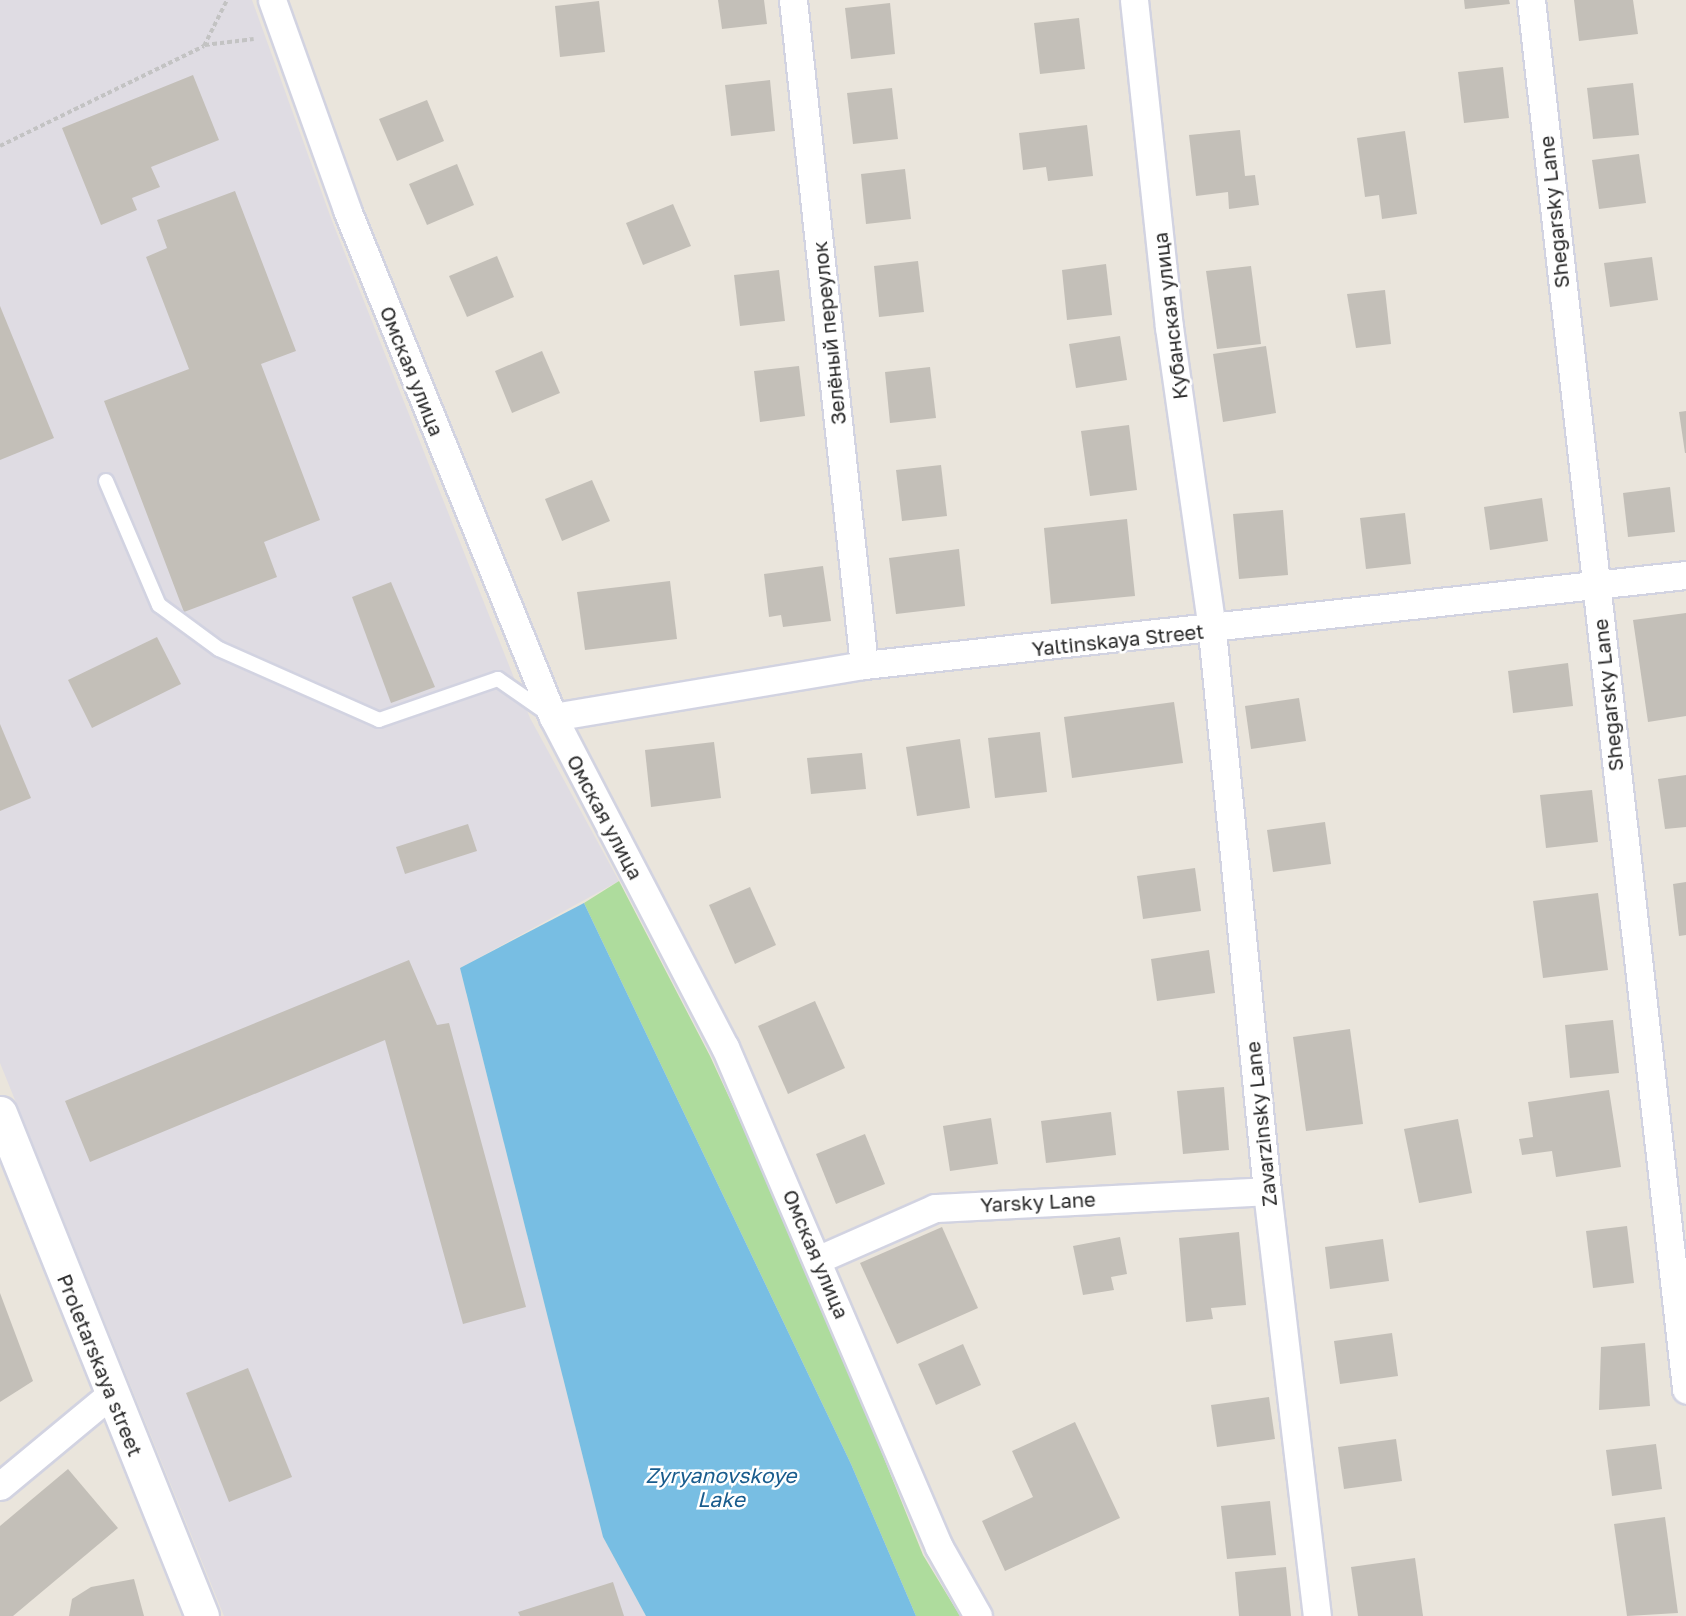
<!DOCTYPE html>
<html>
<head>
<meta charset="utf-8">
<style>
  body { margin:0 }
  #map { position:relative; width:1686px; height:1616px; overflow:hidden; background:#eae5dc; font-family:"Golos Text",sans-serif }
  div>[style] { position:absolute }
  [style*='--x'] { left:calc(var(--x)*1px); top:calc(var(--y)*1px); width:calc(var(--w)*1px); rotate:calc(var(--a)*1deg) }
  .industrial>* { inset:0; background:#dfdce3 }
  .green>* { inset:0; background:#aedc9d }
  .water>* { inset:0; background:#78bee3 }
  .building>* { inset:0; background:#c3bfb8 }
  .path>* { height:4px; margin-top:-2px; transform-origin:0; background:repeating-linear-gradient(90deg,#c3c3c3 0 4.5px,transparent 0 7.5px) }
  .roads { filter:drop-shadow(2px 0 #d2d3e1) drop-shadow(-2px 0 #d2d3e1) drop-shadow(0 2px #d2d3e1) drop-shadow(0 -2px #d2d3e1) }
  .service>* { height:14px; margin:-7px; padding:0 7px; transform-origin:7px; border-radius:7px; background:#fff }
  .minor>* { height:27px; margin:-13.5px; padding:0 13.5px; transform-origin:13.5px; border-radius:13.5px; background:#fff }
  .tertiary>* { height:33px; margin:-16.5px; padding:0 16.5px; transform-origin:16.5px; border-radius:16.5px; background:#fff }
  span { translate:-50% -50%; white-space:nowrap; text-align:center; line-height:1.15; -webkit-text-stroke:5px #fff; paint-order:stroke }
  .street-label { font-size:20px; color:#292929 }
  .water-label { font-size:21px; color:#195c8d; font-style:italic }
</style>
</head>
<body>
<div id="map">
  <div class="industrial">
    <i style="clip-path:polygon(0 0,252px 0,332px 221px,530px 718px,619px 881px,460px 968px,603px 1537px,646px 1616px,224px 1616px,0 1063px)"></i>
  </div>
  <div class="green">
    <i style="clip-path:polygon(619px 881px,710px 1056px,805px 1262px,923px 1555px,960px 1616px,916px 1616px,851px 1464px,584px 903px)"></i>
  </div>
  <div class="water">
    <i style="clip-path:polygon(584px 903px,851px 1464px,916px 1616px,646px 1616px,603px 1537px,460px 968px)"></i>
  </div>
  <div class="building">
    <i style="clip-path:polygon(718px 0,764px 0,767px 24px,722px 29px)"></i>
    <i style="clip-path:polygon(1464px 0,1509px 0,1510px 4px,1465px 9px)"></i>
    <i style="clip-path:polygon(1574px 0,1633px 0,1638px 34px,1579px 41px)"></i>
    <i style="clip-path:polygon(599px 1px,605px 52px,560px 57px,555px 6px)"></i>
    <i style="clip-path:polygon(890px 3px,895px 54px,851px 59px,845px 8px)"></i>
    <i style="clip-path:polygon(1079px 18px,1085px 69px,1040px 74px,1034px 23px)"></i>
    <i style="clip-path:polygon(1503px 67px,1509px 118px,1464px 123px,1458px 72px)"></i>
    <i style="clip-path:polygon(193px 75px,219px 140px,151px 167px,160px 187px,132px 198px,137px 210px,101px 225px,62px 128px)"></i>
    <i style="clip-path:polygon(770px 80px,775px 131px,731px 136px,725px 85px)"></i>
    <i style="clip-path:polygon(1633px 83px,1639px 135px,1593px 139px,1587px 88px)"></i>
    <i style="clip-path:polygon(892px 88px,898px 139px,853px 144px,847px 93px)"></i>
    <i style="clip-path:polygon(427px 100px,444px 141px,397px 161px,379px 119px)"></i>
    <i style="clip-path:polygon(1087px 125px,1093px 176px,1048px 181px,1046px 167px,1023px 170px,1019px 133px)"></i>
    <i style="clip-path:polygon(1240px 130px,1245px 176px,1255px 175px,1259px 205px,1229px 209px,1228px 192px,1196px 196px,1189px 135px)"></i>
    <i style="clip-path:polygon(1405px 131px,1417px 214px,1382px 219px,1379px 195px,1365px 197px,1357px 138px)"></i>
    <i style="clip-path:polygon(1639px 154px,1646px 203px,1599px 209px,1592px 160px)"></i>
    <i style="clip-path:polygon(457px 164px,474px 205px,427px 225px,409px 184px)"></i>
    <i style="clip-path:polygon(905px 169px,911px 219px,866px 224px,861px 174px)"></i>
    <i style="clip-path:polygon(235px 191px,296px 351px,261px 364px,320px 520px,264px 542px,277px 577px,184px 612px,104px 401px,189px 369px,146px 257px,167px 248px,157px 220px)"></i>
    <i style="clip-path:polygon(673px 204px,691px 246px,643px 265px,626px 223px)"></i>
    <i style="clip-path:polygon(497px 256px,514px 297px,467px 317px,449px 276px)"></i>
    <i style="clip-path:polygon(1652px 257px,1658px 300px,1610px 307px,1604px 263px)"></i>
    <i style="clip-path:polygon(918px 261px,924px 312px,879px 317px,874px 266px)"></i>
    <i style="clip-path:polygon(1106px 264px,1112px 315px,1067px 320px,1062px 270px)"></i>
    <i style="clip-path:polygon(1251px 266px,1261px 344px,1217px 349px,1206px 271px)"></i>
    <i style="clip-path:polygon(779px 270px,785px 321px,740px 326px,734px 275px)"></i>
    <i style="clip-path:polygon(1385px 290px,1391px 344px,1356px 348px,1347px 294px)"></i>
    <i style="clip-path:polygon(0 306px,54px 438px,0 460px)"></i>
    <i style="clip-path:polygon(1120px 336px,1127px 380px,1076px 388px,1069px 344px)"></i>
    <i style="clip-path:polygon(1266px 346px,1276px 413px,1223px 422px,1213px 354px)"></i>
    <i style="clip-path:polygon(542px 351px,560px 393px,512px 413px,495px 371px)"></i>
    <i style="clip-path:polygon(799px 366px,805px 416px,760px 422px,754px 371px)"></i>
    <i style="clip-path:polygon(930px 367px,936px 418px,890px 423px,885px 372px)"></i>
    <i style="clip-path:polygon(1686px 411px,1686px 453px,1685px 453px,1679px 412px)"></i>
    <i style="clip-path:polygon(1129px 425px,1137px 490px,1090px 496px,1081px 431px)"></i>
    <i style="clip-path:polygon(941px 465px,947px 516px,902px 521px,896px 470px)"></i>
    <i style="clip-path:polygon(592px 480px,610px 521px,562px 541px,545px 499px)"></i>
    <i style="clip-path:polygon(1670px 487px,1675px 532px,1628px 537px,1623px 493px)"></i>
    <i style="clip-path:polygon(1542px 498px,1548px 541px,1490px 550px,1484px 507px)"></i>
    <i style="clip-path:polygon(1283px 510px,1288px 575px,1239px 579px,1233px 514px)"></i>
    <i style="clip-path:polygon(1405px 513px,1411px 564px,1366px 569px,1360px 518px)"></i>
    <i style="clip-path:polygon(1127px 519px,1135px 596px,1051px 604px,1044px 528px)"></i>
    <i style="clip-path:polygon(959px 549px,965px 606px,896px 614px,889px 558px)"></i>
    <i style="clip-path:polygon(823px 566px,831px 621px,783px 627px,781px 615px,769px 617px,764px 574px)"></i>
    <i style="clip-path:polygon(670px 581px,677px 639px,585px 650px,577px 592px)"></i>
    <i style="clip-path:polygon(391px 582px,435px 687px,391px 703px,352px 597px)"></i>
    <i style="clip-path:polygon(1686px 613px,1686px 716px,1648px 722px,1633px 620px)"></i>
    <i style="clip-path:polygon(157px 637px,181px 684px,92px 728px,68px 680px)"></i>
    <i style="clip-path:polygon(1568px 663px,1573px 706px,1513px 713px,1508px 671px)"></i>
    <i style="clip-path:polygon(1299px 698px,1306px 741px,1251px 749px,1245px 706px)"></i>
    <i style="clip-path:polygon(1174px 702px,1183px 763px,1072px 778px,1064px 717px)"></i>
    <i style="clip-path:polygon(0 724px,31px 798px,0 811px)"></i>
    <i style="clip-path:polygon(1040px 732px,1047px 792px,995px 798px,988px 738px)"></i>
    <i style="clip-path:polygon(960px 739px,970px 808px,917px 816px,906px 747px)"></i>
    <i style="clip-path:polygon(714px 742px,721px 798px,651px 807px,645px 750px)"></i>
    <i style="clip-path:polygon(862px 753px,866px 789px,811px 794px,807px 758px)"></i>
    <i style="clip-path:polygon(1686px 775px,1686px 827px,1665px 829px,1658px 779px)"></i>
    <i style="clip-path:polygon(1592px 790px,1598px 842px,1546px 848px,1540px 795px)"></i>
    <i style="clip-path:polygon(1325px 822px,1331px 864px,1273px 872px,1267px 830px)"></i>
    <i style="clip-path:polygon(468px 824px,477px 851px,405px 874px,396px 847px)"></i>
    <i style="clip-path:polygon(1195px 868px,1201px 911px,1143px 919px,1137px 876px)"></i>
    <i style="clip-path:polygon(1686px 882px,1686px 935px,1679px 936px,1673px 884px)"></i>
    <i style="clip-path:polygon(750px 887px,776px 945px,735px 964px,709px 905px)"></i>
    <i style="clip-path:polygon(1598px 893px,1608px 970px,1543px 978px,1533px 901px)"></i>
    <i style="clip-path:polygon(1209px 950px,1215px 993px,1157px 1001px,1151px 959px)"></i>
    <i style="clip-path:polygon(409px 960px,437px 1025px,449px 1023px,526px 1307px,463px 1324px,385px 1040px,90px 1162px,65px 1101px)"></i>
    <i style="clip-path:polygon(815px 1001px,845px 1068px,788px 1094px,758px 1026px)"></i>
    <i style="clip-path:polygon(1613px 1020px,1619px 1073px,1570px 1078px,1565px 1025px)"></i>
    <i style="clip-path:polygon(1350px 1029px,1363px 1124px,1306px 1131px,1293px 1037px)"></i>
    <i style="clip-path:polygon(1224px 1087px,1229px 1150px,1183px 1154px,1177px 1091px)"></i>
    <i style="clip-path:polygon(1609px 1090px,1621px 1167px,1556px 1177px,1552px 1151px,1522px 1155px,1519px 1139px,1533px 1137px,1528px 1102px)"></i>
    <i style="clip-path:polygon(1111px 1112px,1116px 1155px,1046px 1163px,1041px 1121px)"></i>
    <i style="clip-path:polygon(991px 1118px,998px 1164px,950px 1171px,943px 1126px)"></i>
    <i style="clip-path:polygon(1458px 1119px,1472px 1193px,1419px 1203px,1404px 1129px)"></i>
    <i style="clip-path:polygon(865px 1134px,885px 1184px,836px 1204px,816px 1154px)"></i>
    <i style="clip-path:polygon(1627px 1226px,1634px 1283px,1593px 1288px,1586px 1231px)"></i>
    <i style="clip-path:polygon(942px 1227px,978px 1308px,897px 1344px,860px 1263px)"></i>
    <i style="clip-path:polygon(1239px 1232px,1246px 1305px,1211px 1308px,1213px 1319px,1186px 1322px,1179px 1238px)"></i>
    <i style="clip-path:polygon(1120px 1237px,1127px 1274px,1111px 1277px,1114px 1290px,1083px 1295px,1073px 1246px)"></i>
    <i style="clip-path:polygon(1383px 1239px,1389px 1281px,1330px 1289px,1325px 1247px)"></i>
    <i style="clip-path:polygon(0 1293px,33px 1381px,0 1402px)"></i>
    <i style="clip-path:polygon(1392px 1333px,1398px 1376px,1340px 1384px,1334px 1341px)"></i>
    <i style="clip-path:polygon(1645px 1343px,1650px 1406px,1599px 1410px,1601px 1347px)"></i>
    <i style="clip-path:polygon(963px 1344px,981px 1385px,936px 1405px,918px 1364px)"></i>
    <i style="clip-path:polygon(248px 1368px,292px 1477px,229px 1502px,186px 1393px)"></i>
    <i style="clip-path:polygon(1269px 1397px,1275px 1439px,1217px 1447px,1211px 1405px)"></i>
    <i style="clip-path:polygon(1075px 1422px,1120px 1518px,1005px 1571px,982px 1521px,1033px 1497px,1012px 1451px)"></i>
    <i style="clip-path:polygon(1396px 1439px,1402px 1481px,1344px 1489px,1338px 1447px)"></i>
    <i style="clip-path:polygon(1656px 1444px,1662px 1489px,1612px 1496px,1606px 1450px)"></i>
    <i style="clip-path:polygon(68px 1469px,118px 1528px,13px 1616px,0 1616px,0 1526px)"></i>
    <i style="clip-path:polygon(1270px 1501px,1276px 1555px,1227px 1559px,1221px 1506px)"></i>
    <i style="clip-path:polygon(1665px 1517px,1678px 1613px,1627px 1616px,1614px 1524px)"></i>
    <i style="clip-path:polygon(1415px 1558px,1423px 1616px,1358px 1616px,1351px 1567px)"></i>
    <i style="clip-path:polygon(1286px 1567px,1291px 1616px,1239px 1616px,1235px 1572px)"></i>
    <i style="clip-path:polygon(134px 1579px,144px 1616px,69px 1616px,72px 1599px,91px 1587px)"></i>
    <i style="clip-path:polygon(613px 1582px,624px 1616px,520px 1616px,518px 1612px)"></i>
  </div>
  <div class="path">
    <i style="--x:205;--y:45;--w:49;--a:-7"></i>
    <i style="--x:0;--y:146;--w:227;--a:-26.1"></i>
    <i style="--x:204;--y:46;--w:51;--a:-63.4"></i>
  </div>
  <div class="roads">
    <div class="service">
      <i style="--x:106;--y:481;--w:135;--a:66.9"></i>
      <i style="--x:159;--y:605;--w:74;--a:36.3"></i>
      <i style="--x:219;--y:649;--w:175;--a:23.9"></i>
      <i style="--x:379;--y:720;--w:126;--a:-19"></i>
      <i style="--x:498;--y:679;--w:60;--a:34.8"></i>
    </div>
    <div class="minor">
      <i style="--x:272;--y:0;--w:223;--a:70.3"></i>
      <i style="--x:347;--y:210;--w:547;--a:67.89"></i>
      <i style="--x:553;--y:717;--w:372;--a:62.5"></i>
      <i style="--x:725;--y:1047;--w:544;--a:66.83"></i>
      <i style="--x:939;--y:1547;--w:79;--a:60.5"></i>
      <i style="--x:793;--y:0;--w:669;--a:83.91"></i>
      <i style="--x:1134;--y:0;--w:329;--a:83.9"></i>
      <i style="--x:1169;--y:327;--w:307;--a:81.9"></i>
      <i style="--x:1212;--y:631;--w:563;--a:84.39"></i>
      <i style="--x:1267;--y:1191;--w:428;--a:83.3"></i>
      <i style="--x:1531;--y:0;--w:1398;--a:83.63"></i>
      <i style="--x:553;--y:717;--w:315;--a:-9.5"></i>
      <i style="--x:864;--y:665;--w:827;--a:-6.25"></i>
      <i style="--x:819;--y:1259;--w:127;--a:-23.7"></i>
      <i style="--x:935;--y:1208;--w:332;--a:-2.9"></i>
      <i style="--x:0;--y:1486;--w:144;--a:-39.7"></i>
    </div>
    <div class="tertiary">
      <i style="--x:0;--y:1113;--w:542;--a:68.12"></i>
    </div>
  </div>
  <div class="street-label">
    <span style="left:1554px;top:212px;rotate:-96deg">Shegarsky Lane</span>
    <span style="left:1170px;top:316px;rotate:-97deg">Кубанская улица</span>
    <span style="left:829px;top:333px;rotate:-96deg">Зелёный переулок</span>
    <span style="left:412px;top:371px;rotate:68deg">Омская улица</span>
    <span style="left:1118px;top:640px;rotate:-6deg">Yaltinskaya Street</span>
    <span style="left:1608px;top:695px;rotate:-96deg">Shegarsky Lane</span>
    <span style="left:605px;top:817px;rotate:62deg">Омская улица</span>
    <span style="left:1261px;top:1124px;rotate:-96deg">Zavarzinsky Lane</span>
    <span style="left:1038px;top:1202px;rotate:-3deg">Yarsky Lane</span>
    <span style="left:816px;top:1254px;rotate:67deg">Омская улица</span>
    <span style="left:100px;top:1365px;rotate:68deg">Proletarskaya street</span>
  </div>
  <div class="water-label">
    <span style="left:721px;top:1487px">Zyryanovskoye<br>Lake</span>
  </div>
</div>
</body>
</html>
